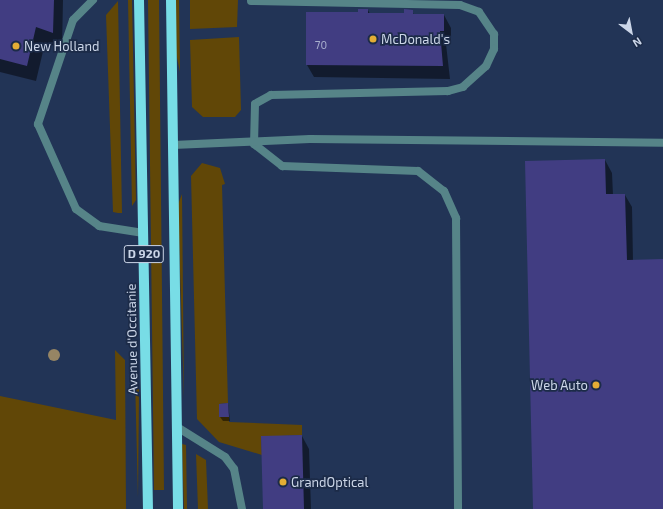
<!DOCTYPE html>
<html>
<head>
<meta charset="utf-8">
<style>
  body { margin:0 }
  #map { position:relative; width:663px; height:509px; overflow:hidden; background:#1c2b48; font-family:"Exo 2",sans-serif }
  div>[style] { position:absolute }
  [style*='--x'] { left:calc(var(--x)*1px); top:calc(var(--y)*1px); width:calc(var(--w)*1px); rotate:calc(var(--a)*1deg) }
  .built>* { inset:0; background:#223456 }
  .green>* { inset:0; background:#614707 }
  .shadow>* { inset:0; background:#0007 }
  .building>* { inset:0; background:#413d82 }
  .lane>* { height:8px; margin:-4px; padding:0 4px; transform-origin:4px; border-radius:4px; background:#568488 }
  .primary>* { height:10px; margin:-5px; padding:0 5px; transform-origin:5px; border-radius:5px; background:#78dde6 }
  .trees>* { width:12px; height:12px; margin:-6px; border-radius:50%; background:#968564 }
  .dots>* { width:11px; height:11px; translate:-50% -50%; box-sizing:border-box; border:2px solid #1c2b48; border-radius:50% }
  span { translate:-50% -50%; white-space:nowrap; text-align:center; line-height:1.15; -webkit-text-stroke:3.5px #1c2b48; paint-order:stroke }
  .number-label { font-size:11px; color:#a9b0ce }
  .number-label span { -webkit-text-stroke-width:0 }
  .shield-label span { padding:1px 3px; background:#1c2b48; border:1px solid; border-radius:3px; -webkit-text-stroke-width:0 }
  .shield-label { font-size:12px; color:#ccd6e8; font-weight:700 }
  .poi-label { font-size:13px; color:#ccd6e8 }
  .left { translate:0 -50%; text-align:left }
  .right { translate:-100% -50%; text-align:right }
  .street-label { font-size:13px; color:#ccd6e8 }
  .north { position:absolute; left:611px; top:12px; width:40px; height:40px; -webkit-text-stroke:3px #1c2b48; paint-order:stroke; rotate:148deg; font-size:11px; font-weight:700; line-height:16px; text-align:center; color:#ccd6e8 }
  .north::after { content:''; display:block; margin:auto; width:14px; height:18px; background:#ccd6e8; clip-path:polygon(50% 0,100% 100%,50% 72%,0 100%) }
</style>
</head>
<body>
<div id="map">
  <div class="built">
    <i style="clip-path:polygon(0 0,663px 0,663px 509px,0 509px)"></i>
  </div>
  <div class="green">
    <i style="clip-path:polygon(128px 0,132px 0,136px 200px,132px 206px)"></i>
    <i style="clip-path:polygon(148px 0,159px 0,164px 490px,154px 490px)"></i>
    <i style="clip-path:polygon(175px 0,179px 0,180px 72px,176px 53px)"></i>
    <i style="clip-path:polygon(190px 0,238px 0,237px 27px,190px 29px)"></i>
    <i style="clip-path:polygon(118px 1px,122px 213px,118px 213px,113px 212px,106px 15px)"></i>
    <i style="clip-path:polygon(239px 37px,241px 110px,235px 117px,203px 117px,192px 107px,190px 40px)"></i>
    <i style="clip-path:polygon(202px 163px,220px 168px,225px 184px,222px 185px,228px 403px,219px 404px,219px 417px,229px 417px,229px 422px,302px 425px,302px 435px,261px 437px,262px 455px,219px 442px,197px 419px,191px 176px)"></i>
    <i style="clip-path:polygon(182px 194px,184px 399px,178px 204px)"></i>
    <i style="clip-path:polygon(115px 350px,125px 360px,126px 509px,0 509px,0 396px,116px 420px)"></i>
    <i style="clip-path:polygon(135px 377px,139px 389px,138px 498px)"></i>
    <i style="clip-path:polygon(182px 444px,186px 445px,187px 509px,184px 509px)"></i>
    <i style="clip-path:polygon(196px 454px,206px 460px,208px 509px,198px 509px)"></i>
  </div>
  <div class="shadow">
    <i style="clip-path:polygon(0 0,63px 0,62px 48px,45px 43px,36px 81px,0 72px)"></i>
    <i style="clip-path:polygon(368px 10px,370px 14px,405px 14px,412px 11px,414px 15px,444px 15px,451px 28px,451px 44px,446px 44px,450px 79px,314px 77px,307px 65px,359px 13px)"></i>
    <i style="clip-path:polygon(605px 160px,612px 173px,613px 195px,625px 195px,632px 207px,633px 261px,663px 260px,663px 509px,534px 509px)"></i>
    <i style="clip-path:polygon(228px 404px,230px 421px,223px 421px,220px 417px)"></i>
    <i style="clip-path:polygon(302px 436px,309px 449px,311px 509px,264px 509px)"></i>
  </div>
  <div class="building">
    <i style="clip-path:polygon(0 0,54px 0,53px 33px,36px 27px,27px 66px,0 59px)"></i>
    <i style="clip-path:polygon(358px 9px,368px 9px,368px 13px,404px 13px,404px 9px,413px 10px,413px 14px,444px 14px,444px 31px,440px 31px,443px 66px,306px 65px,306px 12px,358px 12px)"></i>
    <i style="clip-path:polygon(605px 159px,606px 194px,625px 194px,627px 260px,663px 259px,663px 509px,533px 509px,525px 161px)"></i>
    <i style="clip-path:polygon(228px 403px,229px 417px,219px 417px,219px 404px)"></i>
    <i style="clip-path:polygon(302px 435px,304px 509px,263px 509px,261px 436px)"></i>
  </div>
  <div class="lane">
    <i style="--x:93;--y:0;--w:28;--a:135"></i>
    <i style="--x:73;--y:20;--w:110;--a:108.6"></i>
    <i style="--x:38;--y:124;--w:93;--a:65.9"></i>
    <i style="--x:76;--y:209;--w:29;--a:36"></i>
    <i style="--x:99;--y:226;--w:45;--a:9"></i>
    <i style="--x:251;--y:1;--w:209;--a:1.1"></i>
    <i style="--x:460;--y:5;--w:20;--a:20"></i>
    <i style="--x:479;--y:12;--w:27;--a:56"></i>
    <i style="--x:494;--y:34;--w:15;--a:90"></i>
    <i style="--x:494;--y:49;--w:19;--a:115"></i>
    <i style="--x:486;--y:66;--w:31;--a:138"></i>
    <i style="--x:463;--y:87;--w:16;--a:165"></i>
    <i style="--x:448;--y:91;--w:177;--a:178.7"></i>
    <i style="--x:271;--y:95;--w:18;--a:151"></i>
    <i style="--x:255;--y:104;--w:40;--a:91.4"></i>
    <i style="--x:254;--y:144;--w:36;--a:38"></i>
    <i style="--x:282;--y:166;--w:136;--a:2.1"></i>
    <i style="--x:418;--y:171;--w:33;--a:38"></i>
    <i style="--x:444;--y:191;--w:30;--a:66"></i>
    <i style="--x:456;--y:218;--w:291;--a:89.6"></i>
    <i style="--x:173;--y:145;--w:137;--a:-2.5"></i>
    <i style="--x:310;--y:139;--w:353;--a:0.6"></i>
    <i style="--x:177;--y:427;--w:57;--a:32"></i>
    <i style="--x:225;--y:457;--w:15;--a:53"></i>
    <i style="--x:234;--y:469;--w:41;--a:78.7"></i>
  </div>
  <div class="primary">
    <i style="--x:139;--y:0;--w:509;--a:88.99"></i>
    <i style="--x:171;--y:0;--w:509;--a:89.21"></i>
  </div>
  <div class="trees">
    <i style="left:54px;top:355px"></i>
  </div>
  <div class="dots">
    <i style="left:373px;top:39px;background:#e4ad35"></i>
    <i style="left:16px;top:46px;background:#e4ad35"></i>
    <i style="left:596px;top:385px;background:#e4ad35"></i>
    <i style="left:283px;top:482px;background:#e4ad35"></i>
  </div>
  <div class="number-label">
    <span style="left:321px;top:45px">70</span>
  </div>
  <div class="shield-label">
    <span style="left:144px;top:254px">D 920</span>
  </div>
  <div class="poi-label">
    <span class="left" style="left:381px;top:39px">McDonald's</span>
    <span class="left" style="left:24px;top:46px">New Holland</span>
    <span class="right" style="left:588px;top:385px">Web Auto</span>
    <span class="left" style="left:291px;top:482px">GrandOptical</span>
  </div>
  <div class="street-label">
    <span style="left:132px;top:339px;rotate:-91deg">Avenue d'Occitanie</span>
  </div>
  <div class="north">N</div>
</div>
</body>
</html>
